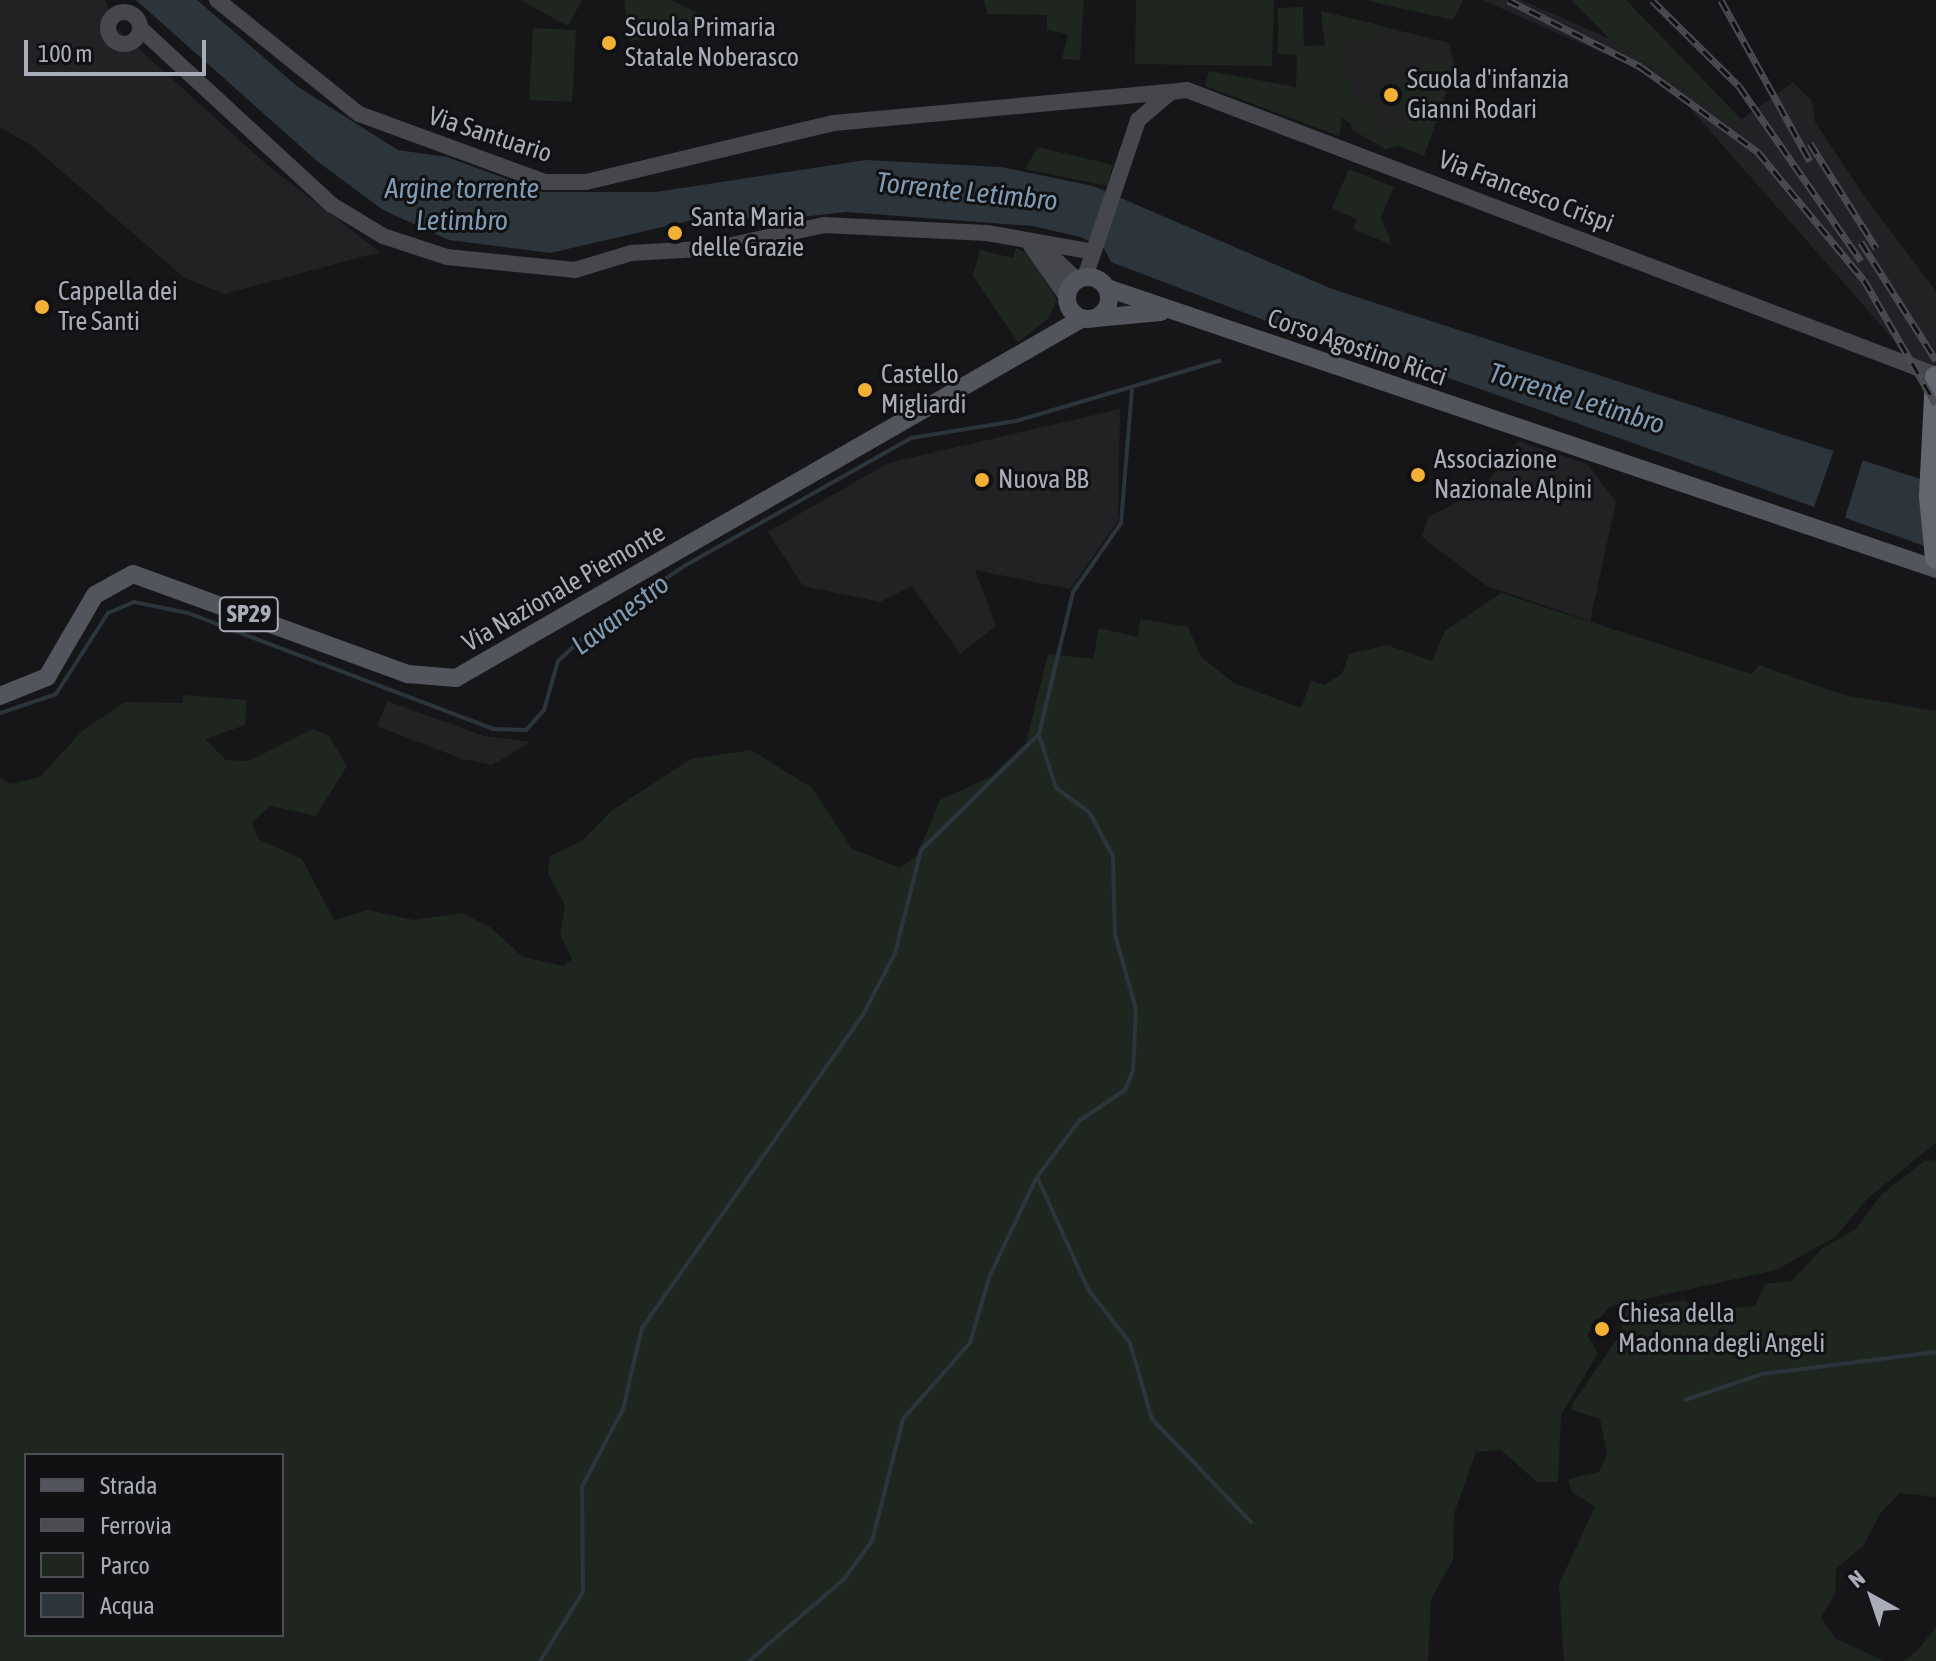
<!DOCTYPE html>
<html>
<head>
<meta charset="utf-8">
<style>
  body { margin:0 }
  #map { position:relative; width:1936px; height:1661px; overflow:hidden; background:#161618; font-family:"Asap Condensed",sans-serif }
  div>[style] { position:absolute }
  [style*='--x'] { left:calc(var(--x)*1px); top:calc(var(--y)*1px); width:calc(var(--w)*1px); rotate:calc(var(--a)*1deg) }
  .built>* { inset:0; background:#222225 }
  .green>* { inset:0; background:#1e261f }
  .water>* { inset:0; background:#2c353c }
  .pier>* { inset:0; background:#161618 }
  .stream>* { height:4px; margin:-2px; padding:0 2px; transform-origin:2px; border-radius:2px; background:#2c353c }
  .secondary>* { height:16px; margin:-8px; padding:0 8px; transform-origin:8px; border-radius:8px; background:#45474d }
  .secondary>.ring { margin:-8px; padding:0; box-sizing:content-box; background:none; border:16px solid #45474d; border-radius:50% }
  .primary>* { height:18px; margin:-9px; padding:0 9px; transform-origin:9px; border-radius:9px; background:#53555c }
  .primary>.ring { margin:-9px; padding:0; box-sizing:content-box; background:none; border:18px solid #53555c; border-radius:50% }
  .highway>* { height:22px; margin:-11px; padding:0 11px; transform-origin:11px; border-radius:11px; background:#63666e }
  .rail>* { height:7px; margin-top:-3.5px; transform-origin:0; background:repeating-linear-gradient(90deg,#111113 0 12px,#4a4c52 0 24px); box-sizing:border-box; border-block:2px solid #4a4c52 }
  .dots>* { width:22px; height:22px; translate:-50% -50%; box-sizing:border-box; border:4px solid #111113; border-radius:50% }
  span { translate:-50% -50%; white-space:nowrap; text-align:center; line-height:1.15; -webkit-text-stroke:6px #111113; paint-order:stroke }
  .shield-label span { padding:2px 6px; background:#111113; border:2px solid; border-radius:6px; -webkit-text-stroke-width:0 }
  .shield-label { font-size:24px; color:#a8adb8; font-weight:700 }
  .poi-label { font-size:26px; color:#a8adb8 }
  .left { translate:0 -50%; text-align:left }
  .street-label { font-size:26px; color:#a8adb8 }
  .water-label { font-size:28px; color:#7f9bb3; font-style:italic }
  .legend { position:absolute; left:24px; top:1453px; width:260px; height:184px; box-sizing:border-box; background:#111113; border:2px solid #4d4f55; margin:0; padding:10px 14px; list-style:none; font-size:24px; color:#a8adb8 }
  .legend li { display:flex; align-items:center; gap:16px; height:40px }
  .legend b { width:40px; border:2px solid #4d4f55 }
  .north { position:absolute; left:1832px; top:1557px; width:80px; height:80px; -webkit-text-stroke:6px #111113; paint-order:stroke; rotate:320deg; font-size:22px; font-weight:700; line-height:32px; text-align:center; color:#a8adb8 }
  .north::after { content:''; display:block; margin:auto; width:28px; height:36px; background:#a8adb8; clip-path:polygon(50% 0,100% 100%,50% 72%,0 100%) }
  .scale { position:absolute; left:24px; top:40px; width:182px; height:36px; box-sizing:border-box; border:4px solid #a8adb8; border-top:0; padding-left:10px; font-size:24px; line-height:28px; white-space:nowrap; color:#a8adb8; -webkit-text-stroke:6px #111113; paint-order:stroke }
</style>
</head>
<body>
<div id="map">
  <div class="built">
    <i style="clip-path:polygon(0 0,105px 0,116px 28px,266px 164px,380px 252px,224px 294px,183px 277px,34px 147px,0 127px)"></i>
    <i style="clip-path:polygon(1482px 0,1521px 0,1610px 39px,1735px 124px,1793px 82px,1812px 101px,1815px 122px,1865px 197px,1936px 291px,1936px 414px,1893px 339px,1683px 100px,1626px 63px)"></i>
    <i style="clip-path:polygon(1321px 11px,1449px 43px,1455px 68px,1424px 156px,1400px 146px,1385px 149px,1352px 130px)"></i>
    <i style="clip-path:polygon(1120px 409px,1118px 521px,1070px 589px,975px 570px,996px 626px,960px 654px,912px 586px,880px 602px,803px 586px,768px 532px,888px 463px)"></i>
    <i style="clip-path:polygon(1518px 441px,1587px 464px,1616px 502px,1590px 621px,1487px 586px,1422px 537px,1428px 517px,1483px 489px)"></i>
    <i style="clip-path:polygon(387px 701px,484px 736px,531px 742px,492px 765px,462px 759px,377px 726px)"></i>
  </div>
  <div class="green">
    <i style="clip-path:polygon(520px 0,582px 0,568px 26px)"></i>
    <i style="clip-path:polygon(624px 0,671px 0,706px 17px,713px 29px,630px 41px)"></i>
    <i style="clip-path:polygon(984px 0,1084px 0,1080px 60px,1062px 59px,1068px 34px,1047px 30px,1047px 15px,987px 14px)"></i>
    <i style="clip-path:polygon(1136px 0,1274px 0,1272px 66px,1135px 64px)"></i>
    <i style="clip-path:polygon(1364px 0,1463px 0,1453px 20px)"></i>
    <i style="clip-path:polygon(1571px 0,1626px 0,1741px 119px,1735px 124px,1610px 39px)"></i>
    <i style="clip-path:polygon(1303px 7px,1304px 46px,1325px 45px,1321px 11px,1387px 27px,1359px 46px,1355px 39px,1342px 47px,1348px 59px,1339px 65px,1361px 104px,1369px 100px,1383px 137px,1408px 123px,1387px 86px,1427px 63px,1455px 68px,1424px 156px,1400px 146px,1385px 149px,1342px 118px,1339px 136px,1205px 86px,1209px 71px,1296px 87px,1297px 55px,1278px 54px,1278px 8px)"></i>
    <i style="clip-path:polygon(533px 28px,576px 30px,572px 102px,529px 100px)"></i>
    <i style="clip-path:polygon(1038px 147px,1113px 165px,1107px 186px,1025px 169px)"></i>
    <i style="clip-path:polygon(1349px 169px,1394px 187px,1381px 217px,1392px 245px,1353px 229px,1357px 219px,1332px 208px)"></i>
    <i style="clip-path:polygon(1016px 248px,1029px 254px,1057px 300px,1048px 319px,1018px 342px,973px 276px,980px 250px,1013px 258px)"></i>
    <i style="clip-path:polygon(evenodd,1501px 593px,1752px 674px,1759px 665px,1844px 695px,1936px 711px,1936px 1143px,1868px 1198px,1835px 1237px,1776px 1270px,1609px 1307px,1587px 1335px,1598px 1353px,1561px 1415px,1558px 1482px,1537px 1482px,1501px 1450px,1476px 1452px,1454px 1514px,1453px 1560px,1431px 1599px,1428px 1661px,0 1661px,0 778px,10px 784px,40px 777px,82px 731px,125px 702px,183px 703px,183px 695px,247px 700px,245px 725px,205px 739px,226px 760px,249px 761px,313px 729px,329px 736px,347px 766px,316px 816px,271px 806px,252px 822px,258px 839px,302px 859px,334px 920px,367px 910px,414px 920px,462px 913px,490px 927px,523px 957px,563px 966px,572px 959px,560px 935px,565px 905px,548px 874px,550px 856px,582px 841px,611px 811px,691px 759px,751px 750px,812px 788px,852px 849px,900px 868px,917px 855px,940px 800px,990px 777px,1026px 743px,1048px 654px,1093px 659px,1099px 628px,1138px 637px,1140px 619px,1188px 627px,1201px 657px,1234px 683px,1301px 708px,1311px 681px,1324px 685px,1342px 674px,1349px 654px,1387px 645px,1432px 661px,1445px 631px,1501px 593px,282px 1455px,282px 1635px,26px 1635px,26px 1455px,282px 1455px)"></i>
    <i style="clip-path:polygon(1936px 1160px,1936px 1497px,1900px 1493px,1881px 1512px,1864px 1545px,1836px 1569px,1835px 1594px,1821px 1617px,1835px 1638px,1884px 1661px,1564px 1661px,1559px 1584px,1595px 1507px,1571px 1491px,1568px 1479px,1599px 1472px,1607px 1455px,1600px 1419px,1572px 1410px,1573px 1403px,1621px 1333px,1626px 1309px,1684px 1300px,1700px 1311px,1755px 1306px,1765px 1284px,1791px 1281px,1823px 1248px,1856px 1229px,1881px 1195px,1924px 1161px)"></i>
    <i style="clip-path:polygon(1936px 1627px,1936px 1661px,1903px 1661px,1917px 1651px)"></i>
  </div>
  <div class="water">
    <i style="clip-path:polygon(136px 0,197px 0,298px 87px,398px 150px,447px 157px,542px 192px,656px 192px,866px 160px,1001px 167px,1093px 186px,1332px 289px,1936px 484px,1936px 550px,1432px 372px,1269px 322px,1111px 262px,1104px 248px,1080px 237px,1033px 226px,846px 212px,775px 220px,710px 216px,550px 253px,449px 240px,383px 210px,317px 161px)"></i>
  </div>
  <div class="pier">
    <i style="clip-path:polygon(1835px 447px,1864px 456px,1844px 521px,1813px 510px)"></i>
  </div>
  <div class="stream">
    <i style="--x:0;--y:713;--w:59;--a:-18.7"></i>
    <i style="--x:56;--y:694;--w:96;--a:-57.3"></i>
    <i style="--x:108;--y:613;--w:28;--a:-23"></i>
    <i style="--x:134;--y:602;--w:55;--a:11.5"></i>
    <i style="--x:188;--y:613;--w:327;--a:20.8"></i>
    <i style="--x:494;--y:729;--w:32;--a:2"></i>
    <i style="--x:526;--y:730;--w:27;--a:-48"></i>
    <i style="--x:544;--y:710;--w:51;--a:-74.1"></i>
    <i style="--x:558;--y:661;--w:53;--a:-42.7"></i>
    <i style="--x:597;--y:625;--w:107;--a:-34"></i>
    <i style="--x:686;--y:565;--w:258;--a:-29.4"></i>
    <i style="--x:911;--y:438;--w:106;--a:-9.2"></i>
    <i style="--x:1016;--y:421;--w:212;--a:-16.5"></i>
    <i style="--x:1038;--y:1179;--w:121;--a:65.6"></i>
    <i style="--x:1088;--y:1289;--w:68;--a:52.1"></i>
    <i style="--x:1130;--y:1343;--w:79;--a:73.9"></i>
    <i style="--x:1152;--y:1419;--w:143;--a:46.1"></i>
    <i style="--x:1685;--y:1400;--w:81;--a:-18.7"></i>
    <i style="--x:1762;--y:1374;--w:175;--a:-7.2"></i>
    <i style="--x:540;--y:1661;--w:81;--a:-58.1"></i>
    <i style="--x:583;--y:1592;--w:105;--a:-90.5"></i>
    <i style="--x:582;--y:1487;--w:88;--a:-62.3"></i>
    <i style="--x:623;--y:1409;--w:83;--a:-76.8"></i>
    <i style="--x:642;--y:1328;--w:383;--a:-54.8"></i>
    <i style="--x:863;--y:1015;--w:70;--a:-62.7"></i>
    <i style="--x:895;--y:953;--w:106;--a:-75.8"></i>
    <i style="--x:921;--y:850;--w:165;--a:-44.5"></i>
    <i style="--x:1039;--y:734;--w:146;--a:-76.5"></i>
    <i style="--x:1073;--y:592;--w:84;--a:-55.2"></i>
    <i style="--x:1121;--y:523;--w:134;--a:-85.3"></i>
    <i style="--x:749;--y:1661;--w:125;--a:-40.8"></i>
    <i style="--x:844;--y:1579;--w:47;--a:-53.6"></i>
    <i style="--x:872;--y:1541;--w:126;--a:-75.7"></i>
    <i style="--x:903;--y:1419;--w:101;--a:-48.6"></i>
    <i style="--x:970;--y:1343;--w:71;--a:-73.6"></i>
    <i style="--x:990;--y:1275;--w:109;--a:-64.4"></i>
    <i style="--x:1037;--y:1177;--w:70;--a:-53.1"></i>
    <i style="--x:1079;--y:1121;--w:55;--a:-34"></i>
    <i style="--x:1125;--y:1090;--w:21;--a:-67"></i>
    <i style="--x:1133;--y:1071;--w:62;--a:-87.2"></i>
    <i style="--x:1136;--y:1009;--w:77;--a:-105.8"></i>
    <i style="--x:1115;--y:935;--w:79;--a:-91.5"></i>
    <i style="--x:1113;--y:856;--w:50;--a:-118.6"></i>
    <i style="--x:1089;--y:812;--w:41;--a:-144"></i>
    <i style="--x:1056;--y:788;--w:56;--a:-107.8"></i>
  </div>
  <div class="secondary">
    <i style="--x:217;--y:0;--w:182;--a:38.8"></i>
    <i style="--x:359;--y:114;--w:198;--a:20.1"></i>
    <i style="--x:545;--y:182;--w:41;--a:0"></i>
    <i style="--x:586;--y:182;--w:255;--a:-13.4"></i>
    <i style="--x:834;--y:123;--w:338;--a:-5.3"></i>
    <i class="ring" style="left:108px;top:12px;width:16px;height:16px"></i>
    <i style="--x:140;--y:28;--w:261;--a:42.7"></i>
    <i style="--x:332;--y:205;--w:60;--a:31.3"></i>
    <i style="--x:383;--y:236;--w:67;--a:18.2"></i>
    <i style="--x:447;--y:257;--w:129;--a:5.8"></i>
    <i style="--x:575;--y:270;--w:59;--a:-16.9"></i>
    <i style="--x:631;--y:253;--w:87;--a:-3.3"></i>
    <i style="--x:718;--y:248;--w:108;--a:-12.2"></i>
    <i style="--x:824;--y:225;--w:163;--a:2.8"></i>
    <i style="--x:987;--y:233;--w:104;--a:10"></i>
    <i style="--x:1030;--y:244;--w:63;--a:55.3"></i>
    <i style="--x:1046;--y:251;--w:42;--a:43.1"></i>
    <i style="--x:1085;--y:277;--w:166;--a:-71.3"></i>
    <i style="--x:1138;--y:120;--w:43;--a:-40.3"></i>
    <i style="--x:1171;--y:92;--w:16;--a:-7"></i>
    <i style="--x:1187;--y:90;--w:801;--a:20.83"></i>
  </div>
  <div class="primary">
    <i class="ring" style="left:1067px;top:277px;width:24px;height:24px"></i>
    <i style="--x:1107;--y:288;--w:875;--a:18.72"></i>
    <i style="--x:1096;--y:318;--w:65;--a:-5.3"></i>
    <i style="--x:0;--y:696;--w:51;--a:-22"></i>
    <i style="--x:47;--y:677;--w:95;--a:-59.7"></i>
    <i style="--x:95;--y:595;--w:43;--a:-28.9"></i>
    <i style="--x:133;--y:574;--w:293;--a:20"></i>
    <i style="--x:408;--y:674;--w:48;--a:4.8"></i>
    <i style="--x:456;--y:678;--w:721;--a:-29.87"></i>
  </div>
  <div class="highway">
    <i style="--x:1936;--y:377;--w:120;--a:92.9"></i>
    <i style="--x:1930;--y:497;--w:61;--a:84.4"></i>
  </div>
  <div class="rail">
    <i style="--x:1508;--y:0;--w:149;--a:26.7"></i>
    <i style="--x:1641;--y:67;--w:145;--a:36"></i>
    <i style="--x:1758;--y:152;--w:166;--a:50.4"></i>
    <i style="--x:1864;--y:280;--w:143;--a:59.9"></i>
    <i style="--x:1652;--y:0;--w:122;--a:44.7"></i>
    <i style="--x:1739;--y:86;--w:213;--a:55.1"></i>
    <i style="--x:1721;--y:0;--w:184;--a:61.1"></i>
    <i style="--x:1810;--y:143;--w:124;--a:57.8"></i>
    <i style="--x:1861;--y:242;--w:140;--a:57.6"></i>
  </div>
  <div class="dots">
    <i style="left:609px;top:43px;background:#f2b134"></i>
    <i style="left:1391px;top:95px;background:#f2b134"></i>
    <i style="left:675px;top:233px;background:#f2b134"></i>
    <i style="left:42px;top:307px;background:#f2b134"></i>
    <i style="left:865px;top:390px;background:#f2b134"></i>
    <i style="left:1418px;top:475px;background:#f2b134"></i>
    <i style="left:982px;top:480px;background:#f2b134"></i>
    <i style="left:1602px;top:1329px;background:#f2b134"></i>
  </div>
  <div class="shield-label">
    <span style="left:249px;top:614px">SP29</span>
  </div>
  <div class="poi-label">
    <span class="left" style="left:625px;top:43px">Scuola Primaria<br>Statale Noberasco</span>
    <span class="left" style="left:1407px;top:95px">Scuola d'infanzia<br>Gianni Rodari</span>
    <span class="left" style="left:691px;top:233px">Santa Maria<br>delle Grazie</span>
    <span class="left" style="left:58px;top:307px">Cappella dei<br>Tre Santi</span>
    <span class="left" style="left:881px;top:390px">Castello<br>Migliardi</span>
    <span class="left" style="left:1434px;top:475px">Associazione<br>Nazionale Alpini</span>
    <span class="left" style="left:998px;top:480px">Nuova BB</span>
    <span class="left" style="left:1618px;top:1329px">Chiesa della<br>Madonna degli Angeli</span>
  </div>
  <div class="street-label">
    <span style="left:490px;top:135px;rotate:18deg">Via Santuario</span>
    <span style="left:1526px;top:192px;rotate:21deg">Via Francesco Crispi</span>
    <span style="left:1357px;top:348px;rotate:19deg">Corso Agostino Ricci</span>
    <span style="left:564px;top:588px;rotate:-30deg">Via Nazionale Piemonte</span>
  </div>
  <div class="water-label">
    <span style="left:462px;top:204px">Argine torrente<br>Letimbro</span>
    <span style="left:967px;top:191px;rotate:6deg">Torrente Letimbro</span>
    <span style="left:1577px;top:398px;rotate:17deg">Torrente Letimbro</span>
    <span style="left:620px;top:614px;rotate:-37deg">Lavanestro</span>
  </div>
  <ul class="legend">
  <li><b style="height:10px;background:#53555c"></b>Strada</li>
  <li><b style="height:10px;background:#4a4c52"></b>Ferrovia</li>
  <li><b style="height:22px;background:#1e261f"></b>Parco</li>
  <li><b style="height:22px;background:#2c353c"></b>Acqua</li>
  </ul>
  <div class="north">N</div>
  <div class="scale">100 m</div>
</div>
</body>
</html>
